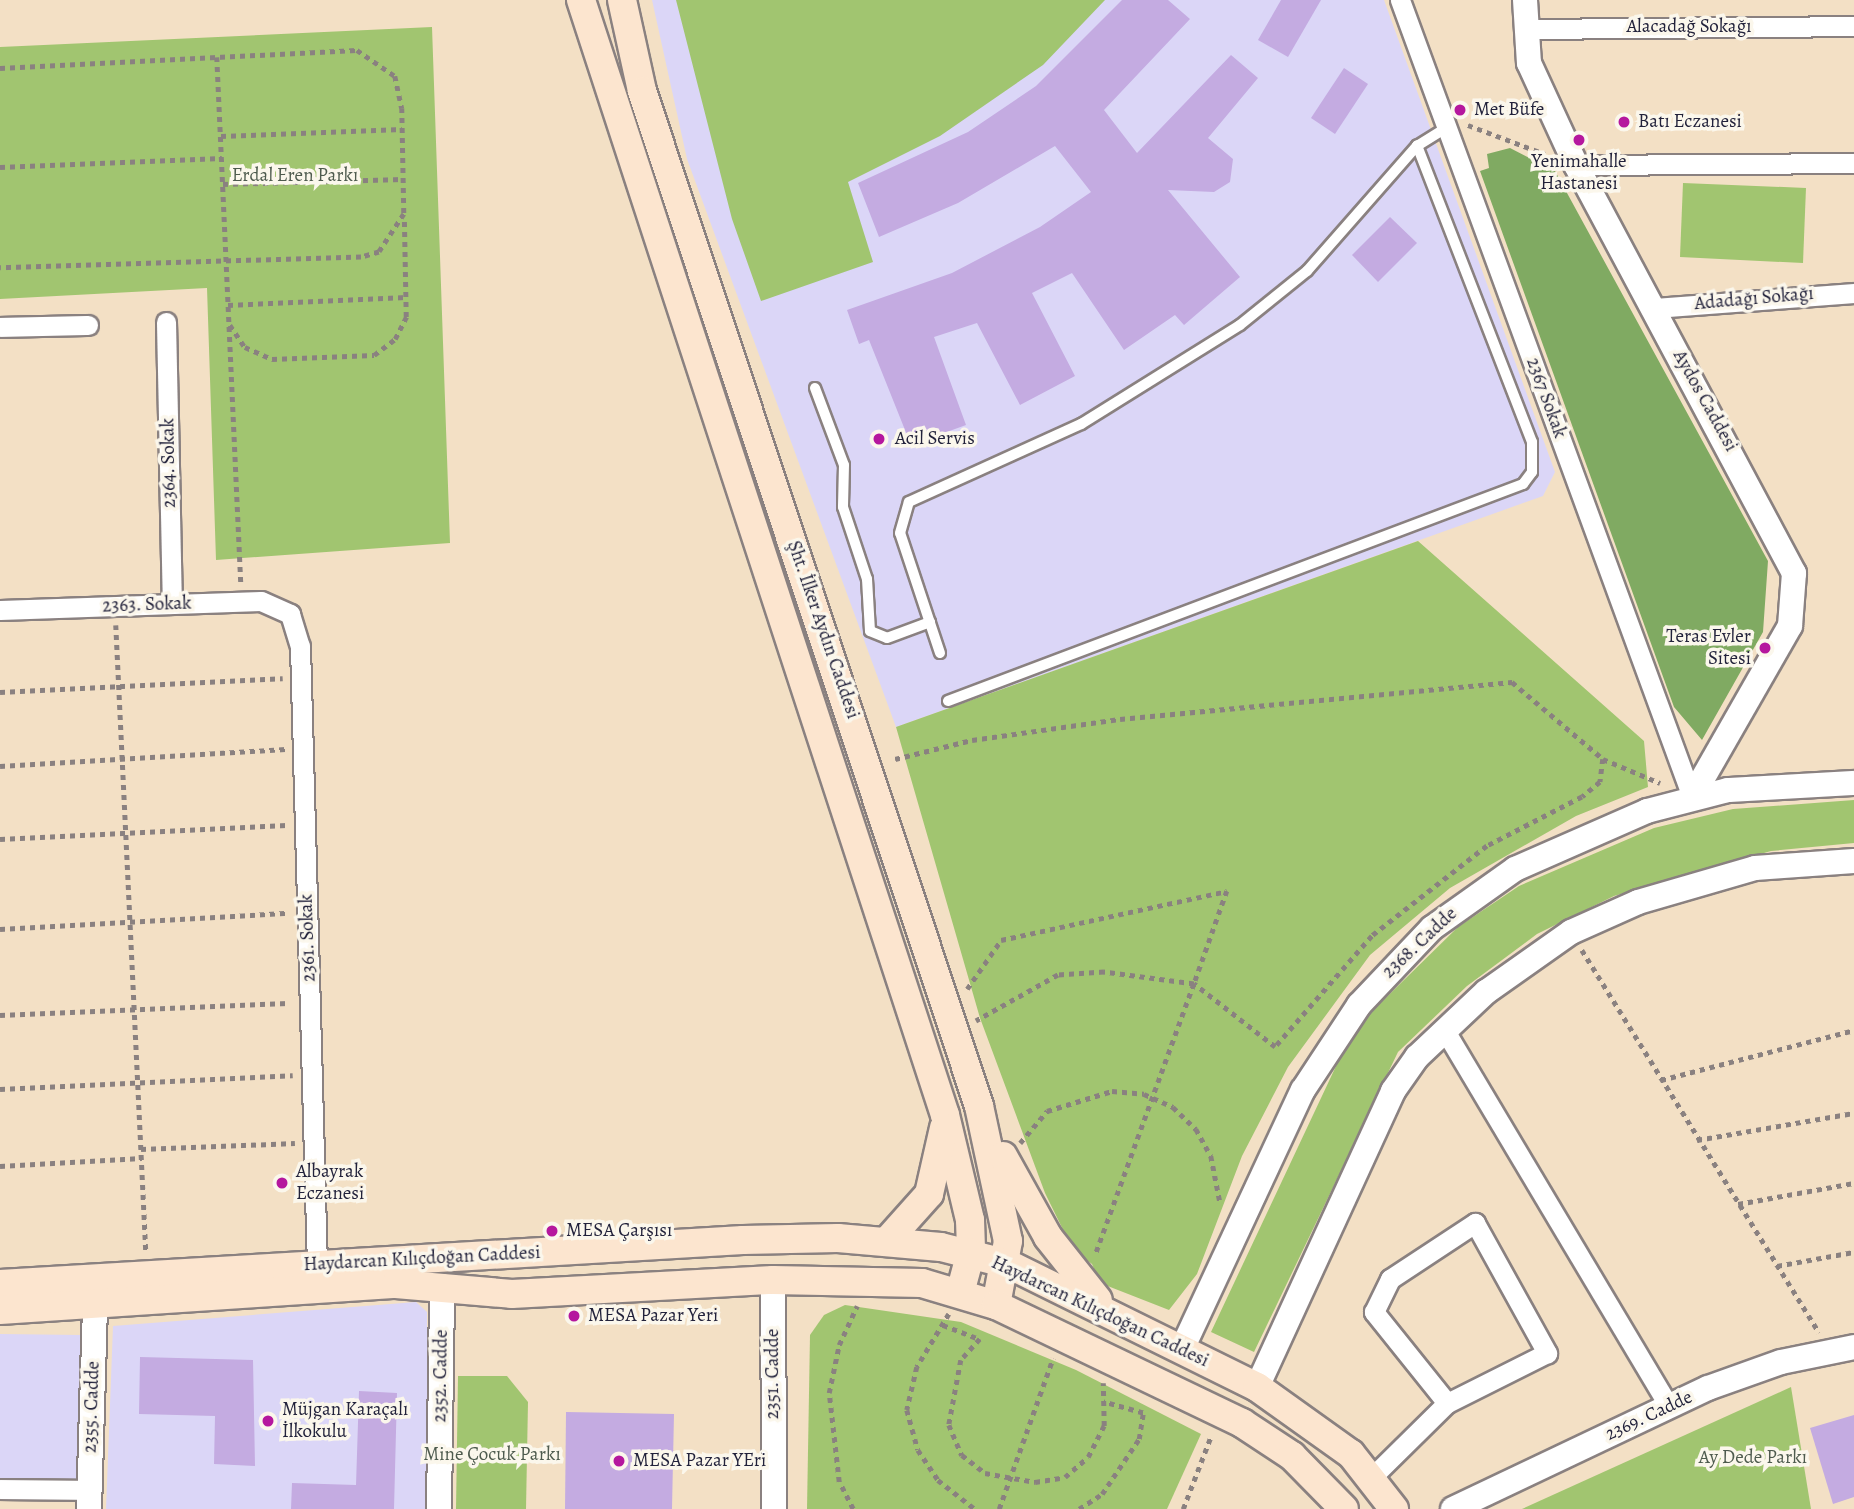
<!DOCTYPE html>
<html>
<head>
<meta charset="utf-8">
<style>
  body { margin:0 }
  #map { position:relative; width:1854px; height:1509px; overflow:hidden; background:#f3e0c5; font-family:Alegreya,serif }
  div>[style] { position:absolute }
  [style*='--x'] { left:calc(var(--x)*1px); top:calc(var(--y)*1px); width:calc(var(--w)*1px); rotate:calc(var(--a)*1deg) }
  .built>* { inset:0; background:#dbd6f7 }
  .green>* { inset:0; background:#a1c570 }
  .forest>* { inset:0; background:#80aa62 }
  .building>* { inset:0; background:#c4abe1 }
  .path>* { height:4.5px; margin-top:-2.25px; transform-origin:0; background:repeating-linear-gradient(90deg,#8a8180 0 5px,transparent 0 10px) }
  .roads { filter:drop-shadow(2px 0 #8a8180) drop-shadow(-2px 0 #8a8180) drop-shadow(0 2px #8a8180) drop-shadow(0 -2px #8a8180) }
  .service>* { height:10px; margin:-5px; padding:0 5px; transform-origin:5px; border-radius:5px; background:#fff }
  .minor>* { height:19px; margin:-9.5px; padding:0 9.5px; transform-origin:9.5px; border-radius:9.5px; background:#fff }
  .tertiary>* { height:24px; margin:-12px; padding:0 12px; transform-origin:12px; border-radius:12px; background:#fff }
  .secondary>* { height:28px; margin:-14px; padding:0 14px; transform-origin:14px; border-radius:14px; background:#fce5cf }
  .dots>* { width:19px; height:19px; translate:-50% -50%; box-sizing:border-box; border:4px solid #fbf7ec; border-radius:50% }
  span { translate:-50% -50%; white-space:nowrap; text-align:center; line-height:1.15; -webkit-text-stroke:7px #fbf7ec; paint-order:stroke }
  .street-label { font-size:19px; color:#22223b }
  .poi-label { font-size:19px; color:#22223b }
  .left { translate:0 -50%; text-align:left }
  .right { translate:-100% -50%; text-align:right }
  .park-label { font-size:19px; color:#4e5b4e }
</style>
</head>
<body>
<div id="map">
  <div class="built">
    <i style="clip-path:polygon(652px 0,1384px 0,1555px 472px,1543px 496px,896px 727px,687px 159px)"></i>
    <i style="clip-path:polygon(416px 1302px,427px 1312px,427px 1509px,106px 1509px,113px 1326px)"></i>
    <i style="clip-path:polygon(0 1334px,82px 1335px,80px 1481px,0 1478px)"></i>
  </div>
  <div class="green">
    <i style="clip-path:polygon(676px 0,1105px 0,1043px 65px,940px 136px,848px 182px,873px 262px,761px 301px,732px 219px)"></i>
    <i style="clip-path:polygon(432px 27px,450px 543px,216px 560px,207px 288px,0 299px,0 47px)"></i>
    <i style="clip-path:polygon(1683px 183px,1806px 188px,1803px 263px,1680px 257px)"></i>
    <i style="clip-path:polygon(1418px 541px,1644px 741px,1648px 787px,1576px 816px,1450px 888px,1370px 955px,1288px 1067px,1242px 1156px,1197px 1274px,1169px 1310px,1100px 1283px,1092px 1264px,1073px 1250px,1045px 1193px,980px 1018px,896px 727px)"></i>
    <i style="clip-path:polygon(1854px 800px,1854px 843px,1771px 851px,1614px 896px,1537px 934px,1467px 986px,1398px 1052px,1254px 1352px,1211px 1332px,1353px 1030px,1458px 927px,1519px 886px,1654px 828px,1733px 809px)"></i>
    <i style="clip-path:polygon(845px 1305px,961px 1322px,1076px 1370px,1201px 1434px,1167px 1509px,807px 1509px,810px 1335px,824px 1315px)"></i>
    <i style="clip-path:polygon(458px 1376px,507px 1376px,528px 1402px,526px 1509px,456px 1509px)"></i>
    <i style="clip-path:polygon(1791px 1387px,1811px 1509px,1522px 1509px)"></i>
  </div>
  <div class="forest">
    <i style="clip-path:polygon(1510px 148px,1555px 171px,1768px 561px,1763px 632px,1702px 740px,1674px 707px,1480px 171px,1489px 168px,1487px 154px)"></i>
  </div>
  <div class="building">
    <i style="clip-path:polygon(1122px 0,1168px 0,1190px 19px,1104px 110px,1137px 153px,1231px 55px,1258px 78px,1208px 138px,1233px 159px,1230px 182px,1214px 192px,1168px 190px,1240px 277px,1184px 325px,1175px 315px,1124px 350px,1072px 273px,1032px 293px,1075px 376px,1020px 405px,977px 323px,934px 337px,966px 425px,911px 445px,869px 340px,859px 344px,847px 310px,952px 273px,1040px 227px,1091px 192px,1055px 146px,958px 203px,879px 237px,858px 183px,968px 132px,1036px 86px)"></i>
    <i style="clip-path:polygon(1281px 0,1321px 0,1288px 57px,1258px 40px)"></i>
    <i style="clip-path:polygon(1344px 68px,1368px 84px,1335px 134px,1311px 118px)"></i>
    <i style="clip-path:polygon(1390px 217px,1417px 243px,1378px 282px,1352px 255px)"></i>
    <i style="clip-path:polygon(140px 1357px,253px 1360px,255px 1466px,214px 1464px,215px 1416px,139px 1414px)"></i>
    <i style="clip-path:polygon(359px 1391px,397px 1393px,394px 1509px,291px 1509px,292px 1483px,356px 1485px)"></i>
    <i style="clip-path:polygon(566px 1412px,674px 1414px,672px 1509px,565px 1509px)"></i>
    <i style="clip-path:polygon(1854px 1415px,1854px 1497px,1833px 1504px,1810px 1428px)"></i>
  </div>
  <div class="path">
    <i style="--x:217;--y:57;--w:528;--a:87.39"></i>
    <i style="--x:0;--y:68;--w:357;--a:-2.9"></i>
    <i style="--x:357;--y:50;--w:46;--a:34.4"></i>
    <i style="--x:395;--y:76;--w:33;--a:78"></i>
    <i style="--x:402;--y:108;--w:106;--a:88.9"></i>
    <i style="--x:404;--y:214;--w:45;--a:123.3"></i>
    <i style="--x:379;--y:252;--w:19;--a:164"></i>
    <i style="--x:361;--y:257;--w:361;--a:178.3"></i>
    <i style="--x:1468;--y:125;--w:82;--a:20.6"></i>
    <i style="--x:221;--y:136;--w:181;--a:-2.2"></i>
    <i style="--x:0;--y:167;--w:222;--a:-2.3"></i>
    <i style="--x:223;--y:184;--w:180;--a:-1.6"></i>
    <i style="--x:228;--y:305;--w:179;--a:-2.6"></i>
    <i style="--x:230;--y:325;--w:27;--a:56"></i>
    <i style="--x:245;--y:347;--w:30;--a:24"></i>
    <i style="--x:272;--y:359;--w:102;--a:-2.2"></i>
    <i style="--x:374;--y:355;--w:26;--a:-37"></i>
    <i style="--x:395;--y:339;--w:25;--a:-63"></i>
    <i style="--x:406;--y:317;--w:100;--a:-91.1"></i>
    <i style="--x:116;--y:625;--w:628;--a:87.26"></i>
    <i style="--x:0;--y:692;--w:283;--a:-2.8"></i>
    <i style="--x:895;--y:759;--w:79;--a:-13.9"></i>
    <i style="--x:972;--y:740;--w:149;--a:-8.1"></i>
    <i style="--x:1120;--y:719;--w:394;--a:-5.4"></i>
    <i style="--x:1512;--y:682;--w:119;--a:40.2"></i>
    <i style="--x:1603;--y:759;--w:23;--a:97"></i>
    <i style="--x:1600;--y:782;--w:23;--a:140"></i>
    <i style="--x:1582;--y:797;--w:107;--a:152.7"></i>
    <i style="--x:1487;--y:846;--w:146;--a:142"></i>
    <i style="--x:1372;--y:936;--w:147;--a:131.1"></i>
    <i style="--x:1275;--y:1047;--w:103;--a:-142.1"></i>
    <i style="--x:1194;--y:984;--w:289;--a:110"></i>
    <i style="--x:1603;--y:759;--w:62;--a:22.8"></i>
    <i style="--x:0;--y:766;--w:286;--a:-3.4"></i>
    <i style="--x:0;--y:839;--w:287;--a:-2.8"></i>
    <i style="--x:0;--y:929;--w:289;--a:-3.2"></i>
    <i style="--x:1582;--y:950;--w:450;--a:58.2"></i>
    <i style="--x:967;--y:989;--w:60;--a:-55.2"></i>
    <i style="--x:1001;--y:940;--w:231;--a:-12.2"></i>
    <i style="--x:1227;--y:891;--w:99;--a:109.5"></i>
    <i style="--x:1194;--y:984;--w:91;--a:-172.4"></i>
    <i style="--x:1104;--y:972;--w:46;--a:176.3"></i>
    <i style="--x:1058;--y:975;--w:94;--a:150.7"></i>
    <i style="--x:0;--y:1015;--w:289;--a:-2.4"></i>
    <i style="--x:1661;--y:1080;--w:199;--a:-14.5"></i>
    <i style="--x:0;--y:1089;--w:293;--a:-2.7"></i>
    <i style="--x:1697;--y:1140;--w:159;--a:-9.8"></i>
    <i style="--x:1020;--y:1143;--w:42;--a:-49.8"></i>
    <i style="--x:1047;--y:1111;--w:68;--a:-17.1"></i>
    <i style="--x:1112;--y:1091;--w:32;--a:5"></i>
    <i style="--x:1144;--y:1094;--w:32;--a:24"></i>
    <i style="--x:1173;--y:1107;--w:32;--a:44"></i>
    <i style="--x:1196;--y:1129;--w:31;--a:61"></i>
    <i style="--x:1211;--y:1156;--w:47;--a:78.9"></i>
    <i style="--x:141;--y:1149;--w:154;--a:-2.2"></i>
    <i style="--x:0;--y:1166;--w:142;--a:-3.2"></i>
    <i style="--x:1738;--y:1204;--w:118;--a:-10.3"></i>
    <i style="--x:1777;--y:1266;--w:78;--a:-10.3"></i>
    <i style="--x:949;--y:1314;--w:62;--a:121.1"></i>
    <i style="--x:917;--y:1367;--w:44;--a:103.1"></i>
    <i style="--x:907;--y:1410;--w:41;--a:74.6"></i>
    <i style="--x:918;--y:1450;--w:36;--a:56"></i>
    <i style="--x:938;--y:1480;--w:47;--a:38.1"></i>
    <i style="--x:943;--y:1325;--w:40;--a:21"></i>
    <i style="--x:980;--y:1339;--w:28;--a:132"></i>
    <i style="--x:961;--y:1360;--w:66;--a:100.5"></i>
    <i style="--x:949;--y:1425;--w:33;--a:67"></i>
    <i style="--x:962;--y:1455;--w:29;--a:38"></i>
    <i style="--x:985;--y:1473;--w:51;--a:10.2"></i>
    <i style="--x:1035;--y:1482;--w:30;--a:-9"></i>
    <i style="--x:1065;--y:1477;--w:30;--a:-41"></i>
    <i style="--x:1088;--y:1457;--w:35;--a:-63"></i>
    <i style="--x:1104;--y:1426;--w:43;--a:-91.3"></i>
    <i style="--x:853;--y:1509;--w:30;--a:-117"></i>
    <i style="--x:839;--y:1482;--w:90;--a:-96.4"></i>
    <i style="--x:829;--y:1393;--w:49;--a:-78.2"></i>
    <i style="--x:839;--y:1345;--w:43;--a:-65.2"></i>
    <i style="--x:999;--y:1509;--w:160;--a:-70.3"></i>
    <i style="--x:1079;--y:1509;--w:27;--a:-33"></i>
    <i style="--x:1102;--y:1494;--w:66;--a:-56.1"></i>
    <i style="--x:1139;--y:1439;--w:26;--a:-81"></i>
    <i style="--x:1143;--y:1413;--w:41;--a:-164.2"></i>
    <i style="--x:1183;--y:1509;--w:78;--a:-69"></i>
  </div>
  <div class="roads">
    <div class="service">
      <i style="--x:815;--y:388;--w:82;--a:69.4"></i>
      <i style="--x:844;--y:465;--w:42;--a:91.4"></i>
      <i style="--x:843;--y:507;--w:76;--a:71.6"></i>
      <i style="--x:867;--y:579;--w:52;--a:86.7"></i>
      <i style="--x:870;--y:631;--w:18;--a:22"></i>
      <i style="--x:887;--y:638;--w:46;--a:-20.4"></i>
      <i style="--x:940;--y:653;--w:126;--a:-108.4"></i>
      <i style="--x:900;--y:533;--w:32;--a:-74"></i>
      <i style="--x:909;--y:502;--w:189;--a:-24.4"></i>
      <i style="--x:1081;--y:424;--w:187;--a:-31.9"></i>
      <i style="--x:1240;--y:325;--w:86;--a:-38.9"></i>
      <i style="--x:1307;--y:271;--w:167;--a:-48.7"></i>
      <i style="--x:1417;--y:146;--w:36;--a:-32"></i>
      <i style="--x:948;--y:701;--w:615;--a:-20.68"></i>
      <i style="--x:1523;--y:484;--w:15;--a:-53"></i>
      <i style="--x:1532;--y:472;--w:30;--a:-90"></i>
      <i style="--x:1532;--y:442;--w:318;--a:-111.2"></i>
    </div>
    <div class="minor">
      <i style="--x:1400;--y:0;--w:849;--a:69.88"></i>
      <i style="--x:1525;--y:29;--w:329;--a:-0.5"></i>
      <i style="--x:1576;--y:165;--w:278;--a:-0.4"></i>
      <i style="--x:1654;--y:308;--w:201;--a:-4.3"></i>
      <i style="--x:166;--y:322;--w:282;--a:88.8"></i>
      <i style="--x:0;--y:327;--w:88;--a:-1.3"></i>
      <i style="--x:0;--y:610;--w:261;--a:-2"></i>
      <i style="--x:261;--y:601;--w:32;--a:24"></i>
      <i style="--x:290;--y:614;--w:34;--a:73"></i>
      <i style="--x:300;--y:646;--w:619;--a:88.43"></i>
      <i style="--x:1444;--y:1029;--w:439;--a:59.2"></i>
      <i style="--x:1372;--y:1477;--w:105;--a:-44.6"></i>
      <i style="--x:1447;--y:1403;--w:117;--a:-128.7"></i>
      <i style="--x:1374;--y:1312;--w:37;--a:-64"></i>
      <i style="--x:1390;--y:1279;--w:102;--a:-33.4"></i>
      <i style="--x:1475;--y:1223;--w:149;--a:61"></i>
      <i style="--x:1547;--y:1353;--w:112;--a:153.4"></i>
      <i style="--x:0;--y:1489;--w:89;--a:0.6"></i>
    </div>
    <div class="tertiary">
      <i style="--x:1525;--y:0;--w:63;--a:86.4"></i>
      <i style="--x:1529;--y:63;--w:112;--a:65.3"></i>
      <i style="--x:1576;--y:165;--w:463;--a:61.9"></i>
      <i style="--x:1794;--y:573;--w:53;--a:94.3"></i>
      <i style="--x:1790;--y:626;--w:197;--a:119.8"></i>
      <i style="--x:773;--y:1280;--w:229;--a:89.7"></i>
      <i style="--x:1182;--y:1349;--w:286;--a:-65"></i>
      <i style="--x:1303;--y:1090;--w:102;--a:-56.6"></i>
      <i style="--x:1359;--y:1005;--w:106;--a:-46.5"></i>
      <i style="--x:1432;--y:928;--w:102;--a:-35.4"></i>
      <i style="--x:1515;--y:869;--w:144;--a:-23.7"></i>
      <i style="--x:1647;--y:811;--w:84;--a:-14.5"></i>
      <i style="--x:1728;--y:790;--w:126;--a:-3.2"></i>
      <i style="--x:1257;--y:1387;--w:326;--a:-65.3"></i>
      <i style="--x:1393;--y:1091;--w:42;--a:-54.8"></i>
      <i style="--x:1417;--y:1057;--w:95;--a:-43.3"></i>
      <i style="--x:1486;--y:992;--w:104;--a:-35.2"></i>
      <i style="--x:1571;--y:932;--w:73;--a:-24.1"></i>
      <i style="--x:1638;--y:902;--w:122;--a:-16.2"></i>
      <i style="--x:1755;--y:868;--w:99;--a:-4"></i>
      <i style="--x:89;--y:1509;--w:204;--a:-88.3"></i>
      <i style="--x:439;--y:1509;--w:223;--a:-89.2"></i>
      <i style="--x:1453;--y:1509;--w:282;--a:-25.4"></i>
      <i style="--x:1708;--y:1388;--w:77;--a:-19.6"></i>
      <i style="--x:1781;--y:1362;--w:75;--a:-11.6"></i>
    </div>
    <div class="secondary">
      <i style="--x:581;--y:0;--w:1173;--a:71.92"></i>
      <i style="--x:945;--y:1115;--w:108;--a:76.6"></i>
      <i style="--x:970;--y:1220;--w:32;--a:88"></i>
      <i style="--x:971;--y:1252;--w:42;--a:105"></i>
      <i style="--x:622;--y:0;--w:93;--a:77.6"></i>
      <i style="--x:642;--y:91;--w:1069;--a:71.63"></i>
      <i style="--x:979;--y:1106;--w:138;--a:77.9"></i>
      <i style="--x:1008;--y:1241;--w:65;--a:100.6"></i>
      <i style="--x:1003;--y:1156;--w:93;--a:60.9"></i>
      <i style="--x:1048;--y:1237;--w:80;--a:51.6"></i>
      <i style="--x:887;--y:1241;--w:63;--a:-48.2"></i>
      <i style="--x:929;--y:1194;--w:68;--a:-77.2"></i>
      <i style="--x:0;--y:1284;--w:744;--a:-3.39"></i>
      <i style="--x:743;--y:1240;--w:95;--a:-1.2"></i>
      <i style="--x:838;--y:1238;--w:103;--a:5"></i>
      <i style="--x:941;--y:1247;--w:69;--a:14.2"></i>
      <i style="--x:1008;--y:1264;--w:278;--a:26.3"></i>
      <i style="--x:1257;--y:1387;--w:115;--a:35.5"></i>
      <i style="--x:1351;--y:1454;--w:70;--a:52"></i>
      <i style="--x:0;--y:1310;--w:397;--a:-3.8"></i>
      <i style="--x:396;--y:1284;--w:116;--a:4.9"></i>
      <i style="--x:512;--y:1294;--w:261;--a:-3.1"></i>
      <i style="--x:773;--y:1280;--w:149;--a:1.2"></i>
      <i style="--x:922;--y:1283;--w:77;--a:16.6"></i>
      <i style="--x:996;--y:1305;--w:273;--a:25.6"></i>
      <i style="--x:1242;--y:1423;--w:60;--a:33.4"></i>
      <i style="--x:1292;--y:1456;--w:74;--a:45.5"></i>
    </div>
  </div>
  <div class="dots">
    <i style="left:1460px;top:110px;background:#b5179e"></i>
    <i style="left:1624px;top:122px;background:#b5179e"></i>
    <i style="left:1579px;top:140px;background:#b5179e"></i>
    <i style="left:879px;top:439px;background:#b5179e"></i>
    <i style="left:1765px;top:648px;background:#b5179e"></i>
    <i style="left:282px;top:1183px;background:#b5179e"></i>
    <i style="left:552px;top:1231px;background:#b5179e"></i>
    <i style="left:574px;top:1316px;background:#b5179e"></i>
    <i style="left:268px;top:1421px;background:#b5179e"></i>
    <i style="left:619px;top:1461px;background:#b5179e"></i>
  </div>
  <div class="street-label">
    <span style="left:1689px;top:27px">Alacadağ Sokağı</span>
    <span style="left:1754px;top:299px;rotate:-5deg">Adadağı Sokağı</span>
    <span style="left:1546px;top:398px;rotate:70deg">2367 Sokak</span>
    <span style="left:1705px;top:401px;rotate:61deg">Aydos Caddesi</span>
    <span style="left:169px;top:463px;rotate:-91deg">2364. Sokak</span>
    <span style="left:147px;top:605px;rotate:-2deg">2363. Sokak</span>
    <span style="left:823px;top:630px;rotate:71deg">Şht. İlker Aydın Caddesi</span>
    <span style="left:308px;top:938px;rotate:-92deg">2361. Sokak</span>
    <span style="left:1420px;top:943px;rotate:-43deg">2368. Cadde</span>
    <span style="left:422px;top:1259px;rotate:-3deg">Haydarcan Kılıçdoğan Caddesi</span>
    <span style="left:1100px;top:1312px;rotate:25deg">Haydarcan Kılıçdoğan Caddesi</span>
    <span style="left:773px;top:1374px;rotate:-90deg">2351. Cadde</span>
    <span style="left:441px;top:1376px;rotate:-89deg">2352. Cadde</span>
    <span style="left:92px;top:1407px;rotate:-88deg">2355. Cadde</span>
    <span style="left:1649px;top:1416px;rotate:-25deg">2369. Cadde</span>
  </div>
  <div class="poi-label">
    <span class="left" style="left:1474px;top:110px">Met Büfe</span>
    <span class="left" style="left:1638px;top:122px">Batı Eczanesi</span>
    <span style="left:1579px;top:173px">Yenimahalle<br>Hastanesi</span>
    <span class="left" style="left:895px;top:439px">Acil Servis</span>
    <span class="right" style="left:1751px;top:648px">Teras Evler<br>Sitesi</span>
    <span class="left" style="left:296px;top:1183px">Albayrak<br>Eczanesi</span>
    <span class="left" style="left:566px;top:1231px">MESA Çarşısı</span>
    <span class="left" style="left:588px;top:1316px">MESA Pazar Yeri</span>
    <span class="left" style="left:282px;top:1421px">Müjgan Karaçalı<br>İlkokulu</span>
    <span class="left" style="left:633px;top:1461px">MESA Pazar YEri</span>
  </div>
  <div class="park-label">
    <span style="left:295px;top:176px">Erdal Eren Parkı</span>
    <span style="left:492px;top:1455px">Mine Çocuk Parkı</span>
    <span style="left:1753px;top:1458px">Ay Dede Parkı</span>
  </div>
</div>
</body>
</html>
